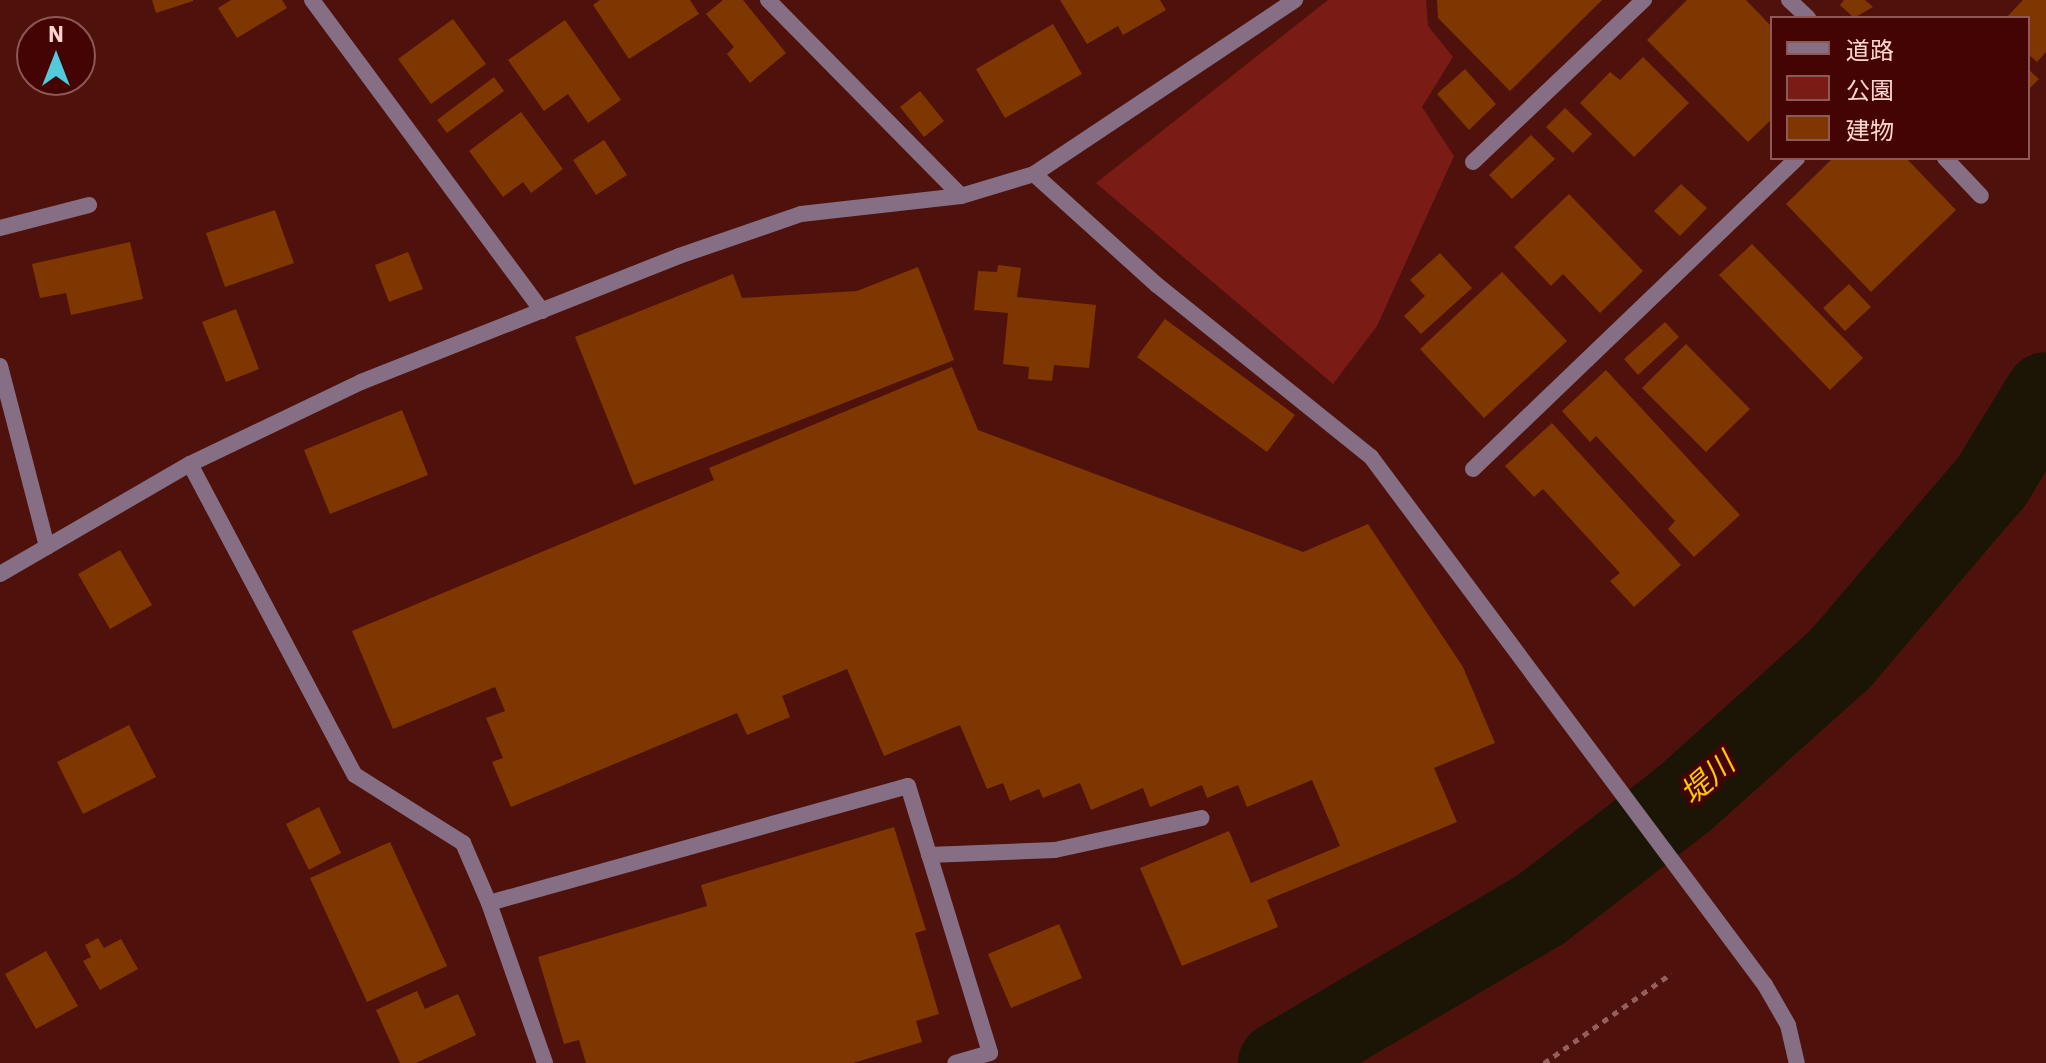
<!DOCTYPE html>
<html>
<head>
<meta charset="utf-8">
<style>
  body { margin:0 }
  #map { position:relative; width:2046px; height:1063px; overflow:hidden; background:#4f110c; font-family:"IBM Plex Sans","Noto Sans JP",sans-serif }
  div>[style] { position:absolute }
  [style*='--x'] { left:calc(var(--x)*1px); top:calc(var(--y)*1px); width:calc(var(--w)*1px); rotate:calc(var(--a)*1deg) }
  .green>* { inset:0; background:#7a1b15 }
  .river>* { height:82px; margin:-41px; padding:0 41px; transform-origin:41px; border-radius:41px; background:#1b1506 }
  .building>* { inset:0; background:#7f3701 }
  .path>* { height:5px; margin-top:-2.5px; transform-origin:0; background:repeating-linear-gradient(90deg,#945e59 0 6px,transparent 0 12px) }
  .lane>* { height:16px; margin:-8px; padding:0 8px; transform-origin:8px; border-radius:8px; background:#866f84 }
  .street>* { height:16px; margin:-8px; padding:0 8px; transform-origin:8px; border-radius:8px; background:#866f84 }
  span { translate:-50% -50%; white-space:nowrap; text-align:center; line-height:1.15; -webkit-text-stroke:8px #430403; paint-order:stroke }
  .water-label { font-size:30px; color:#fdc705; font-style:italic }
  .legend { position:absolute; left:1770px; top:16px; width:260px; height:144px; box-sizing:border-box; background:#430403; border:2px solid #8e5855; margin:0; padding:10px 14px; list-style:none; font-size:24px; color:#ffd6cf }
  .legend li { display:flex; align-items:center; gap:16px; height:40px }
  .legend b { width:40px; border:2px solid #8e5855 }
  .north { position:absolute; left:16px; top:16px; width:80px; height:80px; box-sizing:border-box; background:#430403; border:2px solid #8e5855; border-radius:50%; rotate:0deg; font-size:22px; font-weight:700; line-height:32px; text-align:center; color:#ffd6cf }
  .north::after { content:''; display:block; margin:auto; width:28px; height:36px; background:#53cadc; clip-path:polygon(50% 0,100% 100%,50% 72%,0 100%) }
</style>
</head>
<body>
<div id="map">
  <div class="green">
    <i style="clip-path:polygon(1328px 0,1426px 0,1428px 26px,1453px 57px,1422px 107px,1454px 156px,1377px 326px,1333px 384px,1096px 183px)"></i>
  </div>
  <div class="river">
    <i style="--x:1279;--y:1063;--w:304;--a:-30.4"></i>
    <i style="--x:1541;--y:909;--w:180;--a:-37.6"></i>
    <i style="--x:1684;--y:799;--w:210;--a:-41.9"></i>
    <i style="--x:1840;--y:659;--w:234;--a:-49.5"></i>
    <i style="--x:1992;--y:481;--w:103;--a:-58.5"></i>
  </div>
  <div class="building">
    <i style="clip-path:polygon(152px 0,193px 0,193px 1px,156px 13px)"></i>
    <i style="clip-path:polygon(231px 0,282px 0,287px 8px,237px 38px,218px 8px)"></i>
    <i style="clip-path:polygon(600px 0,690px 0,699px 14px,629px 59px,593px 5px)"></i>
    <i style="clip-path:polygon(723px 0,743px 0,786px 53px,750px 83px,727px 54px,734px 47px,706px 14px)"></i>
    <i style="clip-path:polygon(1060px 0,1160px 0,1166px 10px,1123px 35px,1118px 26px,1087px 44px)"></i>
    <i style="clip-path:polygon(1437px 0,1602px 0,1510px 91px,1438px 18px)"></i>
    <i style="clip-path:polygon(1687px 0,1746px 0,1772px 27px,1772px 119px,1748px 142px,1647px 40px)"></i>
    <i style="clip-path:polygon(1844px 0,1865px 0,1873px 7px,1854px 18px,1840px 5px)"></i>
    <i style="clip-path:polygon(2023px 0,2046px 0,2046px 52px,2037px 62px,2028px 54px,2028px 18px,2006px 18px)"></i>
    <i style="clip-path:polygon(453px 19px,486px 64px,431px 104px,398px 59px)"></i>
    <i style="clip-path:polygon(565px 20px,621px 100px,588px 123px,568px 94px,544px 111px,508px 60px)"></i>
    <i style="clip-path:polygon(1053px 24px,1082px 74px,1005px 118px,976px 69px)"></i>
    <i style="clip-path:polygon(1643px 57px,1689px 103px,1634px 157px,1580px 103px,1610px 72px,1620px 80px)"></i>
    <i style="clip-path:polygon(1465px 69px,1496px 104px,1469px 130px,1437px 94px)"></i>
    <i style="clip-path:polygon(2028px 69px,2039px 79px,2028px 90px)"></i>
    <i style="clip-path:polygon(494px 77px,504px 91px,447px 133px,437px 120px)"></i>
    <i style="clip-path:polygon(920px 91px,944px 121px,924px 137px,900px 107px)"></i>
    <i style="clip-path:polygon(1565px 108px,1592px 134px,1573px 153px,1546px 127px)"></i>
    <i style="clip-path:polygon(521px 112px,563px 169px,531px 193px,523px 182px,503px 197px,469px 151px)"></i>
    <i style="clip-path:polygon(1531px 135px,1555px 159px,1512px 199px,1489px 175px)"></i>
    <i style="clip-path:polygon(604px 140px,627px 175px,596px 195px,573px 160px)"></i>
    <i style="clip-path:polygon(1833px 158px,1906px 158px,1956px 210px,1871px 292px,1786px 204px)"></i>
    <i style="clip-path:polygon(1681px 184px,1707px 208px,1680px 236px,1654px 211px)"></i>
    <i style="clip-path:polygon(1569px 194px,1643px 271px,1600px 313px,1563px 274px,1551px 286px,1514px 247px)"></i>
    <i style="clip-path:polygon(275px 210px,294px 263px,225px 287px,206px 233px)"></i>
    <i style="clip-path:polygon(130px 242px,143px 299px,71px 315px,66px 293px,40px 298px,32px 264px)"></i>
    <i style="clip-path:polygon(1752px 244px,1863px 358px,1830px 390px,1719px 275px)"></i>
    <i style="clip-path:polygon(408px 252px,423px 289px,389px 302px,375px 265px)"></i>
    <i style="clip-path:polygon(1440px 253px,1472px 288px,1421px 334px,1404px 316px,1425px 296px,1410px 280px)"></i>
    <i style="clip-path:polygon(998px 265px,1021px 268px,1017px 297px,1096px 305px,1089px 368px,1054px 365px,1052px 381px,1028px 379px,1029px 367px,1003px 364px,1008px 313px,974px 310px,978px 271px,997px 272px)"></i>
    <i style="clip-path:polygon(918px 267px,954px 360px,634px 485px,575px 337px,733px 274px,742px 298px,857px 291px)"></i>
    <i style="clip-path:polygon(1502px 272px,1567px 341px,1484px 418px,1420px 349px)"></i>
    <i style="clip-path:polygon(1849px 284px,1871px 307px,1845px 331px,1823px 308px)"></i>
    <i style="clip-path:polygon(236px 309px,259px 369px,226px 382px,202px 322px)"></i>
    <i style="clip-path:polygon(1165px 319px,1295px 415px,1267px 452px,1137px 357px)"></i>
    <i style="clip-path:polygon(1665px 322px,1679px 337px,1638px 375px,1624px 359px)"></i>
    <i style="clip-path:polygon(1686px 344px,1750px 409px,1706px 452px,1642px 388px)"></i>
    <i style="clip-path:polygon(952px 367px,978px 430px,1303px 552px,1368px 524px,1463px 667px,1495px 743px,1434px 768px,1457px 822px,1267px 900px,1278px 927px,1182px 966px,1140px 868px,1229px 831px,1251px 883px,1340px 846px,1312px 780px,1247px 807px,1238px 785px,1207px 798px,1202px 785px,1150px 807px,1143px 788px,1091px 810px,1080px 783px,1043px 798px,1039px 789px,1010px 801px,1003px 783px,987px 789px,960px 725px,884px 756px,847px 669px,782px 696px,790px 717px,747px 735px,737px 713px,511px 807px,492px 762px,503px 758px,486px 718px,505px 711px,495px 687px,393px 729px,352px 631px,714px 480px,709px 468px)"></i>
    <i style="clip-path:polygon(1606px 370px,1740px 515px,1694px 557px,1668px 529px,1675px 521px,1596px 436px,1590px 442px,1562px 411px)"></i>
    <i style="clip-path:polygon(402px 410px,428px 475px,330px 514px,304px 450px)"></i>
    <i style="clip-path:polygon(1552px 423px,1681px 565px,1634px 607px,1610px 581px,1620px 573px,1543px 489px,1534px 497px,1505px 466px)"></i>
    <i style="clip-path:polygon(120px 550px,152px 605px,110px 629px,78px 574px)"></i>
    <i style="clip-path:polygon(129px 725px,156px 777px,83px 814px,57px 762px)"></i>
    <i style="clip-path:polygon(319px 807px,341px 853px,309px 870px,286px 824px)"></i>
    <i style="clip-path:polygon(894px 827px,926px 930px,915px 933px,939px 1014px,916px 1021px,922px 1042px,853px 1063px,586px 1063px,579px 1040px,564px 1044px,538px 957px,707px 906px,701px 885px)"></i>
    <i style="clip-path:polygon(390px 842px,447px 966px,367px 1002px,310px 878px)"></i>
    <i style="clip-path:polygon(1059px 924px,1082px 978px,1011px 1008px,988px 954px)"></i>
    <i style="clip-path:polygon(98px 938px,104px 948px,121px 939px,138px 969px,100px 990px,83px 961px,91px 957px,85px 945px)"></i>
    <i style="clip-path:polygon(46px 951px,78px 1006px,36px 1029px,5px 974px)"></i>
    <i style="clip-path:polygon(417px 991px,425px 1009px,458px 994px,476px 1035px,416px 1063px,400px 1063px,376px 1010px)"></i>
  </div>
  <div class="path">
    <i style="--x:1544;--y:1063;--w:156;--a:-35.1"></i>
  </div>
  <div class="lane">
    <i style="--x:1034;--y:174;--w:166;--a:42.1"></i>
    <i style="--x:1157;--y:285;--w:275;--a:38.8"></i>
    <i style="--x:1371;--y:457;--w:659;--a:53.27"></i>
    <i style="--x:1765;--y:985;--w:46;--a:60.1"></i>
    <i style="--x:1788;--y:1025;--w:39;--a:77"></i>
    <i style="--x:0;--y:228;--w:92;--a:-14.5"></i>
    <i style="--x:0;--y:366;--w:187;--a:75.4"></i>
    <i style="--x:190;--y:464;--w:352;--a:62.1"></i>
    <i style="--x:355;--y:775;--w:128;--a:32.2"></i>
    <i style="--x:463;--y:843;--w:65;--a:66.6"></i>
    <i style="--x:929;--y:855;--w:126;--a:-2.3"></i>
    <i style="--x:1055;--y:850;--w:150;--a:-12.3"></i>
    <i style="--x:545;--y:1063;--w:170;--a:-109.3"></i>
    <i style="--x:489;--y:903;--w:435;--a:-15.6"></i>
    <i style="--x:908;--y:786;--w:279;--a:72.9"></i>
    <i style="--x:990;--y:1053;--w:36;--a:164"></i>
  </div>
  <div class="street">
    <i style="--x:312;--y:0;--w:387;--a:53.5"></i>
    <i style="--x:768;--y:0;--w:275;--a:45.4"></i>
    <i style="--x:1789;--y:0;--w:26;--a:43"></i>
    <i style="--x:1945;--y:158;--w:52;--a:46.5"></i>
    <i style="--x:1473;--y:162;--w:236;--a:-43.5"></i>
    <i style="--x:1473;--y:469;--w:449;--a:-43.8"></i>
    <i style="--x:0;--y:574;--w:220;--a:-30.1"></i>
    <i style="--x:190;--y:464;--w:190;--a:-25.6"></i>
    <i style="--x:361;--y:382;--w:342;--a:-21.6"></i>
    <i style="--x:679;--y:256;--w:129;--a:-19"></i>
    <i style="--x:801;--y:214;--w:161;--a:-6.4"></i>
    <i style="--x:961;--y:196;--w:76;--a:-16.8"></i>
    <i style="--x:1034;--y:174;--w:314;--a:-33.7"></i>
  </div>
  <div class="water-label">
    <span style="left:1707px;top:778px;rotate:-41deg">堤川</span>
  </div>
  <ul class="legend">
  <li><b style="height:10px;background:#866f84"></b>道路</li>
  <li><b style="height:22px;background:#7a1b15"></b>公園</li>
  <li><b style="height:22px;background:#7f3701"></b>建物</li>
  </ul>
  <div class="north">N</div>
</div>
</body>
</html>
